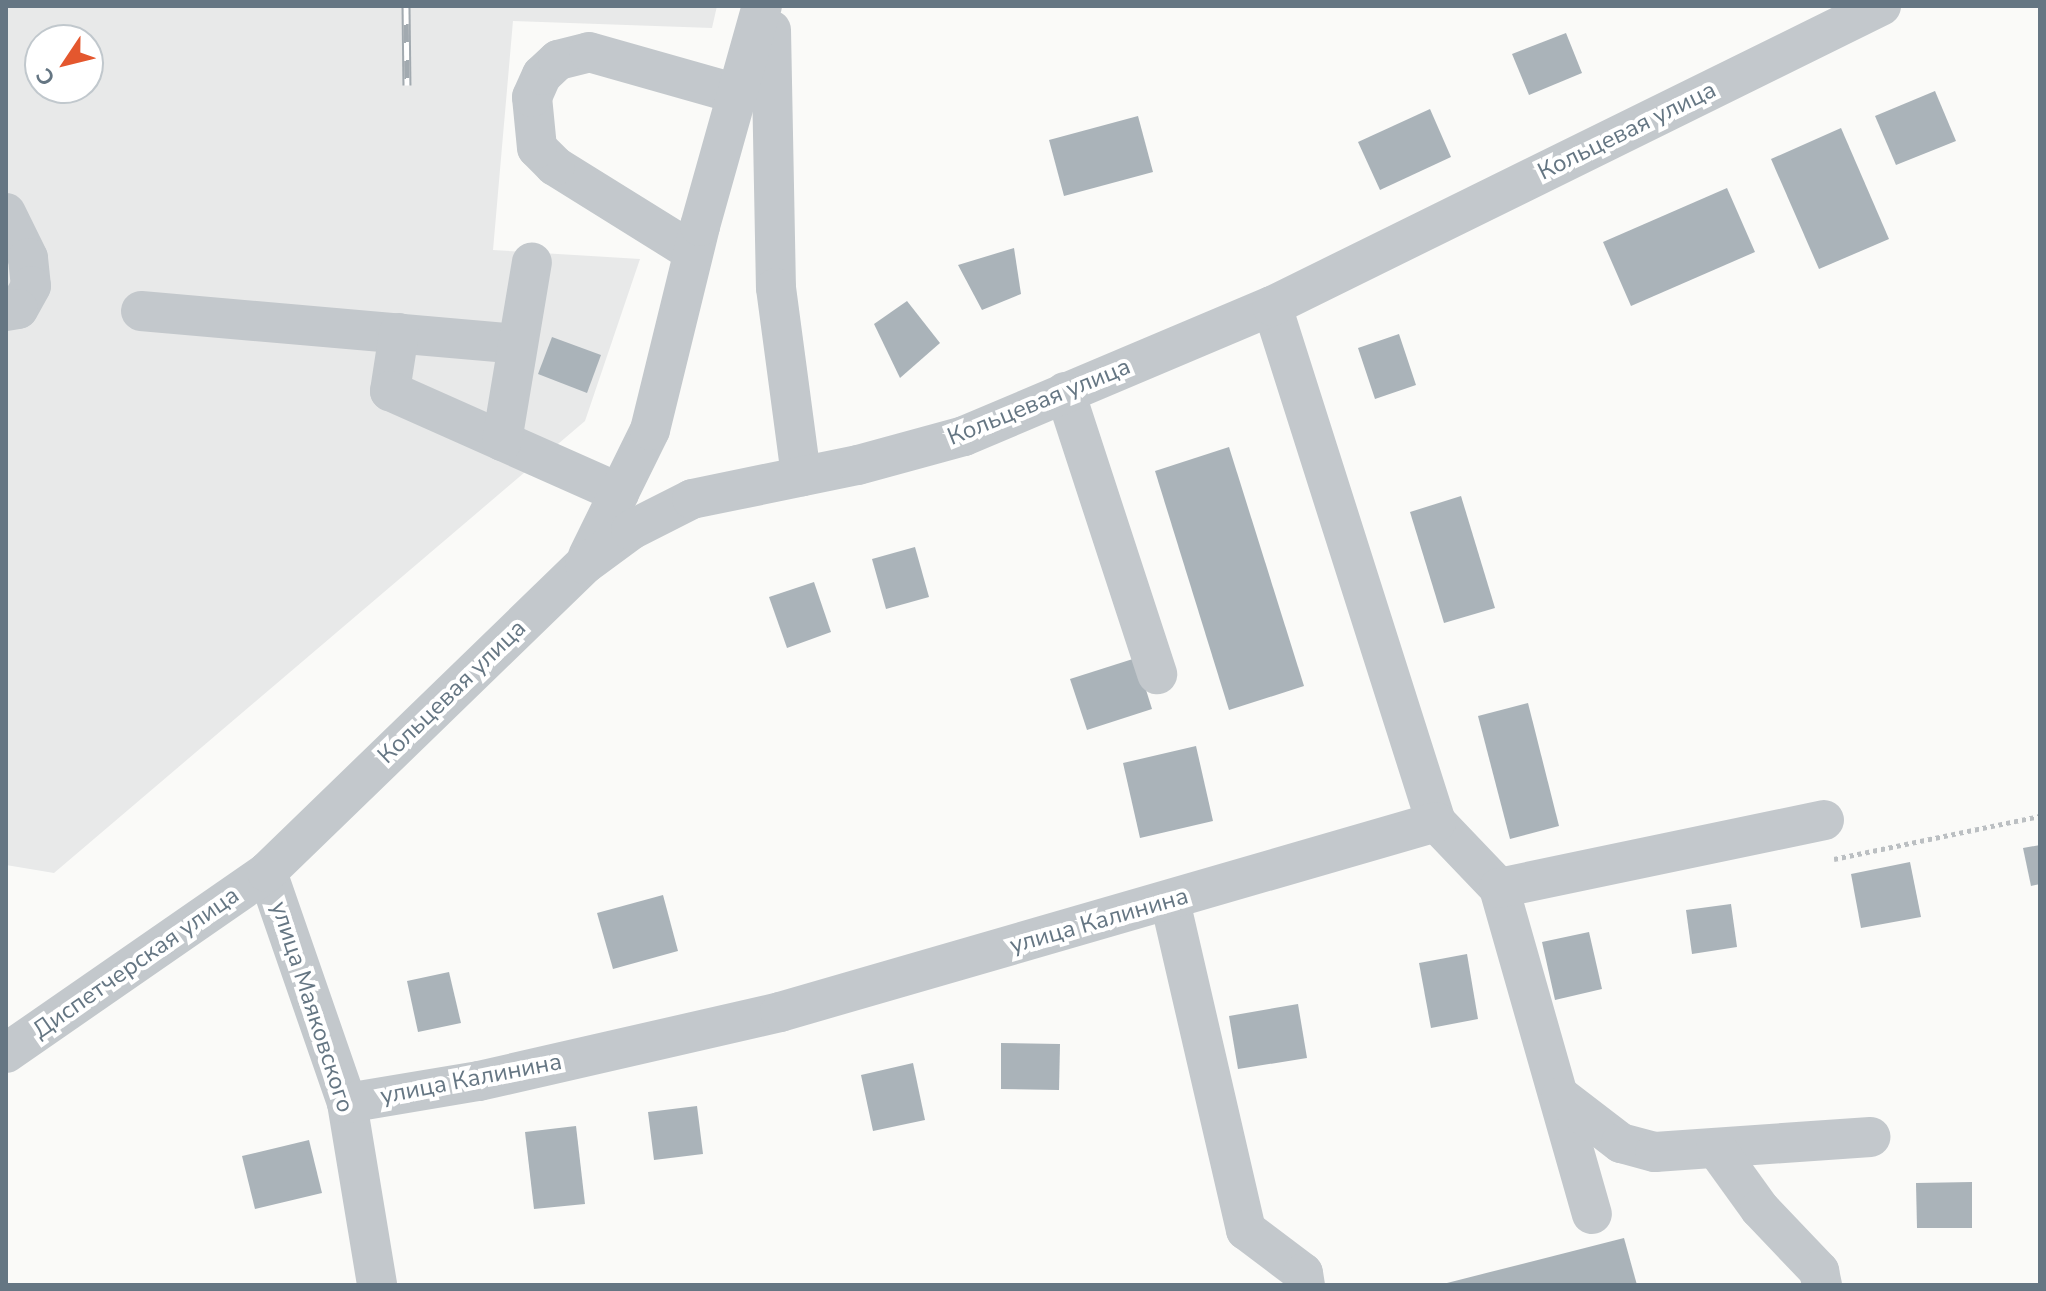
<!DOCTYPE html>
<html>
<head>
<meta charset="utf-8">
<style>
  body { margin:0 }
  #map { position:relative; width:2046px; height:1291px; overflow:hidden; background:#fafaf8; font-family:"Nunito Sans",sans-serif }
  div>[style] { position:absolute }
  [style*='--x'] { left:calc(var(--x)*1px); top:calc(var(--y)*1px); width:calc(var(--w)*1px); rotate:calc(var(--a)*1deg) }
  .built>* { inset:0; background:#e8e9e9 }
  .building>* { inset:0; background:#aab3b9 }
  .path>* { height:5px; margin-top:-2.5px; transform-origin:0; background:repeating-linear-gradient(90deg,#bbbfc2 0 4px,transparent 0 8px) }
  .minor>* { height:40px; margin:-20px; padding:0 20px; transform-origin:20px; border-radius:20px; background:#c3c8cc }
  .rail>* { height:9px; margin-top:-4.5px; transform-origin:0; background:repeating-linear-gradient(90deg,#fff 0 18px,#a2aab0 0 36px); box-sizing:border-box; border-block:2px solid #a2aab0 }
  span { translate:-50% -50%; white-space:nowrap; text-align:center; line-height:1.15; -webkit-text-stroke:8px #fff; paint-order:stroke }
  .street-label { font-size:24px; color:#657683 }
  .frame { position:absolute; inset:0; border:8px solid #657683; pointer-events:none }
  .north { position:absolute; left:24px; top:24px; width:80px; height:80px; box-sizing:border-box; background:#fff; border:2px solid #c1c8cd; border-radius:50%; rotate:235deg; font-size:22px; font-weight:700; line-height:32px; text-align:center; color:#657683 }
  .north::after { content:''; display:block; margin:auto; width:28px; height:36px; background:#e4572e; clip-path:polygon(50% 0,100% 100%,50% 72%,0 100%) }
</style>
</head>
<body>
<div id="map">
  <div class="built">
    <i style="clip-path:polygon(evenodd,6px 6px,717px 6px,712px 28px,513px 21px,493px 250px,640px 259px,585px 421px,54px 873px,6px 865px,6px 6px,40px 40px,88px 40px,88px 88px,40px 88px,40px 40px)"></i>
  </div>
  <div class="building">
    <i style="clip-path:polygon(1566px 33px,1582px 73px,1529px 95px,1512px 54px)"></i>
    <i style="clip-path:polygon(1935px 91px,1956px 141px,1896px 165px,1875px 116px)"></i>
    <i style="clip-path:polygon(1430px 109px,1451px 157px,1380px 190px,1358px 142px)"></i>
    <i style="clip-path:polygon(1138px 116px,1153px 172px,1064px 196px,1049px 140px)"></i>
    <i style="clip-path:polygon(1841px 128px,1889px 239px,1819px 269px,1771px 159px)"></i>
    <i style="clip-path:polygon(1727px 188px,1755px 252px,1631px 306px,1603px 242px)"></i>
    <i style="clip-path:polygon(1014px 248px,1021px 294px,982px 310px,958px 265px)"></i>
    <i style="clip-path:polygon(907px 301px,940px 343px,900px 378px,874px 324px)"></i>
    <i style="clip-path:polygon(1399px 334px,1416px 385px,1375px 399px,1358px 348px)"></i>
    <i style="clip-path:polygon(552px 337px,601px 355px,587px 393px,538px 374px)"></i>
    <i style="clip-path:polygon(1229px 447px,1304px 686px,1229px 710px,1155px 471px)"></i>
    <i style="clip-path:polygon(1461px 496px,1495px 608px,1444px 623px,1410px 512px)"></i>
    <i style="clip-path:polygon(915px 547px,929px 597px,886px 609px,872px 559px)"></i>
    <i style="clip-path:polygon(814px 582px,831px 632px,787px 648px,769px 597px)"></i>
    <i style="clip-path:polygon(1136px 658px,1152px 709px,1087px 730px,1070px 679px)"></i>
    <i style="clip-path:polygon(1528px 703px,1559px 826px,1510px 839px,1478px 716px)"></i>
    <i style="clip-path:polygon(1196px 746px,1213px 821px,1140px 838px,1123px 763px)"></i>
    <i style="clip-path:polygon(2040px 845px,2040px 884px,2031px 886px,2023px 848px)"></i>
    <i style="clip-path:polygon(1910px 862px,1921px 917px,1861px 928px,1851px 874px)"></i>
    <i style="clip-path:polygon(663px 895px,678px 951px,613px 969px,597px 913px)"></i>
    <i style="clip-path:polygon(1731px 904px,1737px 947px,1692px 954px,1686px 910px)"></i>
    <i style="clip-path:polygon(1589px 932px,1602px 989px,1555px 1000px,1542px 942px)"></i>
    <i style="clip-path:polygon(1467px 954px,1478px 1019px,1431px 1028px,1419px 963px)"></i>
    <i style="clip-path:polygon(449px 972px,461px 1023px,418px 1032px,407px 981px)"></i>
    <i style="clip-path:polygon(1298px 1004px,1307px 1058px,1238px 1069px,1229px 1016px)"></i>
    <i style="clip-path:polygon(1001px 1043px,1060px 1044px,1059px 1090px,1001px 1089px)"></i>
    <i style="clip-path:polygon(913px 1063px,925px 1120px,873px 1131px,861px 1075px)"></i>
    <i style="clip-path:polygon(697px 1106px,703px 1154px,654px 1160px,648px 1112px)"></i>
    <i style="clip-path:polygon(576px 1126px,585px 1204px,534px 1209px,525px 1132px)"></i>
    <i style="clip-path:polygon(309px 1140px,322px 1193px,255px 1209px,242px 1156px)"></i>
    <i style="clip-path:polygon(1972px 1182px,1972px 1228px,1917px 1228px,1916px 1183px)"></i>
    <i style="clip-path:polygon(1624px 1238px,1637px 1285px,1443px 1285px,1443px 1284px)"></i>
  </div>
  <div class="path">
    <i style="--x:1834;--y:859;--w:210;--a:-11.8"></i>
  </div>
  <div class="minor">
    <i style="--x:771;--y:30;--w:258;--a:88.9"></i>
    <i style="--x:776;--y:288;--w:190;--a:82.4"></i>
    <i style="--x:6;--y:213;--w:50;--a:63.9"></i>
    <i style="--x:28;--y:258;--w:28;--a:84"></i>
    <i style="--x:31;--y:286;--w:26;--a:119"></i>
    <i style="--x:18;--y:309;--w:12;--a:171"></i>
    <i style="--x:693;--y:252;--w:163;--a:-148.1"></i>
    <i style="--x:555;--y:166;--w:25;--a:-135"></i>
    <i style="--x:537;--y:148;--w:51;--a:-95.6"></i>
    <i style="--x:532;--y:97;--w:24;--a:-66"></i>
    <i style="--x:542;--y:75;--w:22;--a:-43"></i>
    <i style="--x:558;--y:60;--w:32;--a:-14"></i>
    <i style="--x:589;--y:52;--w:154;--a:15.8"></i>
    <i style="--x:1272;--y:306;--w:541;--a:72.37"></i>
    <i style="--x:1436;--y:822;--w:91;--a:46.3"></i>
    <i style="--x:1499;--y:888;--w:339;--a:74.1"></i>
    <i style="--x:141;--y:311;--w:378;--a:5"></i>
    <i style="--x:399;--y:333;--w:59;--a:98.8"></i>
    <i style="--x:390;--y:391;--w:251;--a:24"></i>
    <i style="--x:1065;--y:392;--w:297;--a:71.9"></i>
    <i style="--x:502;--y:441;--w:181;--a:-80.5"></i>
    <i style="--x:588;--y:556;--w:140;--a:-63.8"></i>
    <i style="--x:650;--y:430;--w:210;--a:-76.2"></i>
    <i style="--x:700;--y:226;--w:229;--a:-74.3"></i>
    <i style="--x:267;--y:872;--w:244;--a:70.9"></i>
    <i style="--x:347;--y:1103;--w:184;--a:80.6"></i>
    <i style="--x:1499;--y:888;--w:332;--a:-11.8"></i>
    <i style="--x:1170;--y:901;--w:338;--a:77"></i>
    <i style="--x:1246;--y:1230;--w:71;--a:37"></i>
    <i style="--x:1303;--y:1273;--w:12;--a:81"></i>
    <i style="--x:6;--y:1053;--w:318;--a:-34.7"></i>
    <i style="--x:267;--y:872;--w:443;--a:-44.1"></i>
    <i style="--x:585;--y:564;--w:57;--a:-36.5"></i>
    <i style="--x:631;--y:530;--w:68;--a:-26.9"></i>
    <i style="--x:692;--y:499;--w:169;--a:-11.6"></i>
    <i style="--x:858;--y:465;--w:110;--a:-15.3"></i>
    <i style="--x:964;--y:436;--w:334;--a:-22.9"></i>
    <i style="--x:1272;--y:306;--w:679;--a:-26.23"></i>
    <i style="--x:1561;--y:1097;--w:76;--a:37.5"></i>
    <i style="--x:1621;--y:1143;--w:35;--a:15"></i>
    <i style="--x:1655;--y:1152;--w:216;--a:-4"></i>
    <i style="--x:347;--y:1103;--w:134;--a:-9.5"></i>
    <i style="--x:479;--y:1081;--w:309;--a:-12.9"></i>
    <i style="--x:780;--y:1012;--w:683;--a:-16.15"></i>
    <i style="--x:1716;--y:1148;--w:75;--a:54.2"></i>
    <i style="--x:1760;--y:1209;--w:86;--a:46.4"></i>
    <i style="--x:1819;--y:1271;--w:14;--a:78"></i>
  </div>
  <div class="rail">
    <i style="--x:406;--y:6;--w:79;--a:89.3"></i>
  </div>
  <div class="street-label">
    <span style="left:1627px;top:131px;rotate:-26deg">Кольцевая улица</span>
    <span style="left:1039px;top:402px;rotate:-22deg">Кольцевая улица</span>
    <span style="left:452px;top:692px;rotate:-44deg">Кольцевая улица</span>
    <span style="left:1099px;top:921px;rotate:-16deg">улица Калинина</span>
    <span style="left:136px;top:963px;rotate:-35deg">Диспетчерская улица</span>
    <span style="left:312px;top:1007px;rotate:72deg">улица Маяковского</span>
    <span style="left:471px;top:1079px;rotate:-11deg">улица Калинина</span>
  </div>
  <div class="frame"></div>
  <div class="north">С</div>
</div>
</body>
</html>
